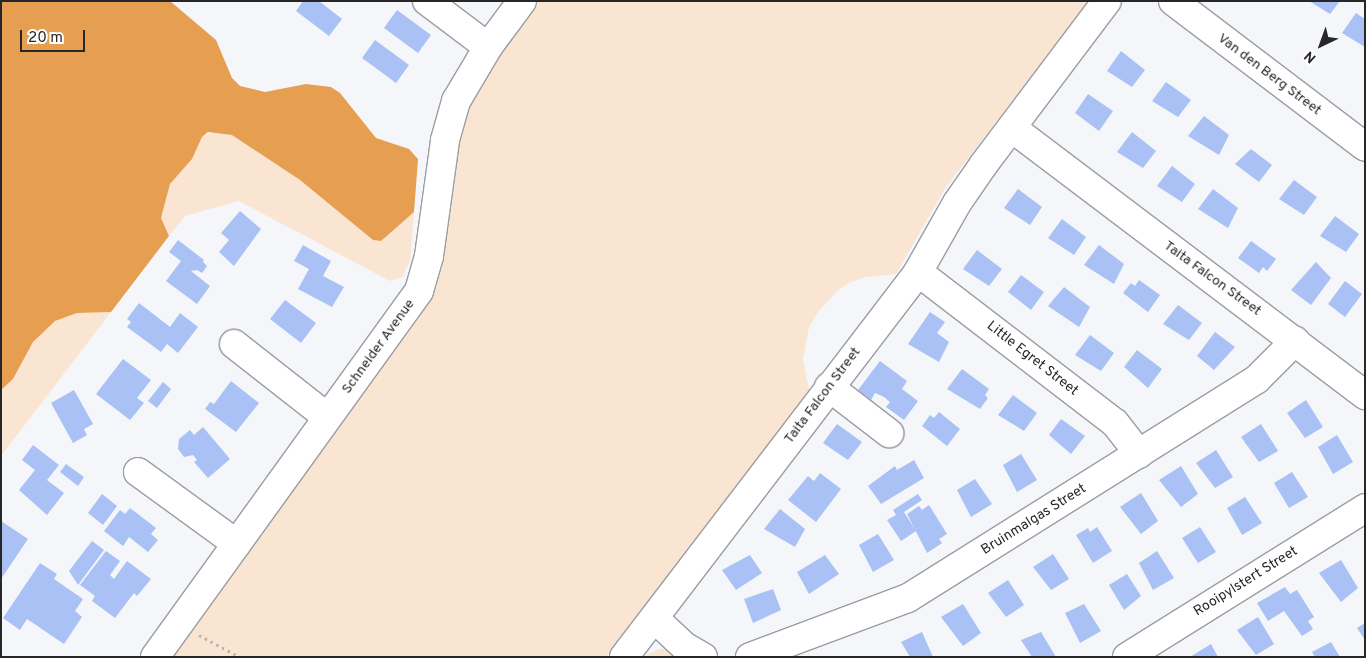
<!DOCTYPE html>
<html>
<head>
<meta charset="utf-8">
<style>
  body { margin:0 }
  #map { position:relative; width:1366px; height:658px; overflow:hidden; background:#f4f6fa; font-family:Overpass,sans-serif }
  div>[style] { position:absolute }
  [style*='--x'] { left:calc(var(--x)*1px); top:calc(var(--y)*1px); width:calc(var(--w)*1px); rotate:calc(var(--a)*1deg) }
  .green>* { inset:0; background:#f9e5d2 }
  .forest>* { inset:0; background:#e69f50 }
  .building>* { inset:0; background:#a9c1f4 }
  .path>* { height:3px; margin-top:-1.5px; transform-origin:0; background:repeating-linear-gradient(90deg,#b4b6b9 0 2.5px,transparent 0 6.5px) }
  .roads { filter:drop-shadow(1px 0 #9b9da1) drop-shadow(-1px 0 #9b9da1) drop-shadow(0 1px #9b9da1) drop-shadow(0 -1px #9b9da1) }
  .minor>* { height:28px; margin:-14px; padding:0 14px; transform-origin:14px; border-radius:14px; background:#fff }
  span { translate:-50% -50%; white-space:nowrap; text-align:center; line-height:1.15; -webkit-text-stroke:5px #fff; paint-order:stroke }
  .street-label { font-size:14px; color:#272729 }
  .frame { position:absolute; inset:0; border:2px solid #272729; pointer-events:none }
  .north { position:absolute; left:1296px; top:20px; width:50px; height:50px; -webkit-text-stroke:4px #fff; paint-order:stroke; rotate:222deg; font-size:14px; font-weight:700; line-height:20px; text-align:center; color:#272729 }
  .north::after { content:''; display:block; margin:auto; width:18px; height:22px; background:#272729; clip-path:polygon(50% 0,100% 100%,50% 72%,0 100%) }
  .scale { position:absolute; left:20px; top:30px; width:65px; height:22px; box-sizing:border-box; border:2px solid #272729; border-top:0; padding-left:6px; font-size:15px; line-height:18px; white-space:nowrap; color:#272729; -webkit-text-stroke:4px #fff; paint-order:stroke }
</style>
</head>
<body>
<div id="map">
  <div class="green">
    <i style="clip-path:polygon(533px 1px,1088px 1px,946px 187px,896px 274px,866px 277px,851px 282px,838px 290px,818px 312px,809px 327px,803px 360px,810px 394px,607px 657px,167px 657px,419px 318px,428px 302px,462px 105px)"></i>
    <i style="clip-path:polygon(216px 131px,232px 134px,300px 180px,373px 240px,381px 241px,414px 212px,410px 261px,402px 277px,390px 281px,239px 201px,185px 216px,169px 236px,161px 218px,170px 184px,192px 159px,202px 137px)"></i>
    <i style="clip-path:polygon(111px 312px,1px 456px,1px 390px,13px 379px,33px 342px,55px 321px,77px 313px)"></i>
    <i style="clip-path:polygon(659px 649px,665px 649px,677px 657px,644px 657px)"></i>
  </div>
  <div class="forest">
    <i style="clip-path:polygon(1px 1px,170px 1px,216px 40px,232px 78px,240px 86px,265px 92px,306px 84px,331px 87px,340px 93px,376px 138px,409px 149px,418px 159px,414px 212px,381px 241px,373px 240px,300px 180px,232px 135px,208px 132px,202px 137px,192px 159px,170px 184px,161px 218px,169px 236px,111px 312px,77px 313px,55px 321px,33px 342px,13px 379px,1px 390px)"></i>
  </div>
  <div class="building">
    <i style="clip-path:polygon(303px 1px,319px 1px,342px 19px,329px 36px,296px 11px)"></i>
    <i style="clip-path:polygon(1309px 1px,1340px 1px,1330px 14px)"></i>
    <i style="clip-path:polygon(397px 10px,431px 35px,418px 53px,384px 28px)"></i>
    <i style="clip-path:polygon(1356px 13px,1365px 19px,1365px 47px,1342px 33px)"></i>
    <i style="clip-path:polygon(375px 40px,409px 65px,396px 83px,362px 58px)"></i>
    <i style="clip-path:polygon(1121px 51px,1145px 70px,1132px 87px,1107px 71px)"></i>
    <i style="clip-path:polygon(1166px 82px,1191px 100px,1178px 117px,1152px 101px)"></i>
    <i style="clip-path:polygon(1088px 94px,1113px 111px,1099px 131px,1075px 113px)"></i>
    <i style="clip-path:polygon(1204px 116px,1229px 135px,1219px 155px,1188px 136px)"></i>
    <i style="clip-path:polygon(1132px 132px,1156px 151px,1143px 168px,1117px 152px)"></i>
    <i style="clip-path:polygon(1251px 149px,1272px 165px,1259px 182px,1235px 164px)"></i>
    <i style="clip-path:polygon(1172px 166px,1195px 184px,1182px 202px,1157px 186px)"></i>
    <i style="clip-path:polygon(1294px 180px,1317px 197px,1304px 215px,1279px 199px)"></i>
    <i style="clip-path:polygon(1018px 189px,1042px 207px,1030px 225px,1004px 208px)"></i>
    <i style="clip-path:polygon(1213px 189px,1238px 208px,1228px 228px,1198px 209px)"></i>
    <i style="clip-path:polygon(240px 211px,261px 229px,234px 266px,219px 252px,229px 240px,221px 233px)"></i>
    <i style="clip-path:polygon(1335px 216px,1359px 234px,1346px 252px,1320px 236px)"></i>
    <i style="clip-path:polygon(1062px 219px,1086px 237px,1074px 255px,1048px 238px)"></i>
    <i style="clip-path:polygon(178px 240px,204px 260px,203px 262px,207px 266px,202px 273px,197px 270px,191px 271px,210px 286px,197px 304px,166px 281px,181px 261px,169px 252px)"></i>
    <i style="clip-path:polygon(1251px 241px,1276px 259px,1267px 271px,1263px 267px,1259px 273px,1238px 258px)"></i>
    <i style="clip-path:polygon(303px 245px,331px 261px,323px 276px,344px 287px,332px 307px,298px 289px,309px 269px,294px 261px)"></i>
    <i style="clip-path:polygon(1099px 245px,1124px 264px,1114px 284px,1084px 265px)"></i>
    <i style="clip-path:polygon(977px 250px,1002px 269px,989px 286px,963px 269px)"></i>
    <i style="clip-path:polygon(1316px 262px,1331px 278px,1311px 305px,1291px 290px)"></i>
    <i style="clip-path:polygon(1021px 275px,1044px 292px,1031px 310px,1008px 292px)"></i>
    <i style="clip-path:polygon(1139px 280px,1160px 295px,1148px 312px,1123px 293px,1131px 283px,1135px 286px)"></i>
    <i style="clip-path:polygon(1345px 281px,1362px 294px,1345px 317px,1328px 304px)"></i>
    <i style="clip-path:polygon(1064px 287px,1090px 307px,1079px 327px,1048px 306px)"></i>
    <i style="clip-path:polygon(285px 300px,316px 323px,301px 343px,270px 319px)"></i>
    <i style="clip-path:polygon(139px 303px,170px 327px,180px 313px,198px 327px,178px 353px,167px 344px,161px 352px,127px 327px,131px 322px,127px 319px)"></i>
    <i style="clip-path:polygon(1178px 305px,1202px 323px,1189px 340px,1163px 324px)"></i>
    <i style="clip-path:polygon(930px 312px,945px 322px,937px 333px,949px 342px,939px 362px,908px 344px)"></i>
    <i style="clip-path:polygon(1215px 332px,1235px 347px,1214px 370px,1197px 356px)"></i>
    <i style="clip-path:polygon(1090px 335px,1114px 353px,1101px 371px,1075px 355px)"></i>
    <i style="clip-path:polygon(1137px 350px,1162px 369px,1148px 388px,1124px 367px)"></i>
    <i style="clip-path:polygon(123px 359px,151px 380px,137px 398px,144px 403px,130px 420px,96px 394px)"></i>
    <i style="clip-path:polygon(880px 361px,907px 381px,902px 389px,918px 401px,904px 420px,886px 407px,890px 402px,884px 397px,875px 393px,871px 400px,858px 390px)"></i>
    <i style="clip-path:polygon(962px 369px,989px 389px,985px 395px,988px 398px,980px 409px,947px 389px)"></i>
    <i style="clip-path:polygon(231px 381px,259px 403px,236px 432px,205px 409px,210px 402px,214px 404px)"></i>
    <i style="clip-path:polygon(163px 382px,171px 389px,157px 408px,148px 401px)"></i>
    <i style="clip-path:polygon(74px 390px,93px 424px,84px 429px,87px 435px,73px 443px,51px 403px)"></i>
    <i style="clip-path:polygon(1013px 395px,1037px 413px,1024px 431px,998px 415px)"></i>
    <i style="clip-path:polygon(1306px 400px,1323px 427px,1305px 438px,1287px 413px)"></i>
    <i style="clip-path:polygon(939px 412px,960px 429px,947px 446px,922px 426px,930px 415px,934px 418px)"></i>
    <i style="clip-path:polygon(1061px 419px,1085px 436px,1071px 454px,1049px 435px)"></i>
    <i style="clip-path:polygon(837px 424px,862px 442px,848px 460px,823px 443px)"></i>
    <i style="clip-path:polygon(1261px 424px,1278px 451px,1259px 462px,1241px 437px)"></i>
    <i style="clip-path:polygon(203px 427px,230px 459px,208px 478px,194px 462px,197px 460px,193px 455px,184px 457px,178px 449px,179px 439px,190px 430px,194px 435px)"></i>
    <i style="clip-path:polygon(1337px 435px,1353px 462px,1333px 474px,1318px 447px)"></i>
    <i style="clip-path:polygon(33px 445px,59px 465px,47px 480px,64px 493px,47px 515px,19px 490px,35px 470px,22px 460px)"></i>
    <i style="clip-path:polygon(1216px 450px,1233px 477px,1215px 488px,1196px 463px)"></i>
    <i style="clip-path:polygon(1021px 454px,1037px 480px,1017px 492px,1003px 465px)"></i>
    <i style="clip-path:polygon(914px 460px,924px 478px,881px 504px,868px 486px,895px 466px,897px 470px)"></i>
    <i style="clip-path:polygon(66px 464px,84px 477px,78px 486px,60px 472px)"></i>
    <i style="clip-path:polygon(1181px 466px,1198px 494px,1181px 507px,1159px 480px)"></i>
    <i style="clip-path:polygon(1292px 472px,1308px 497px,1289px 508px,1274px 483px)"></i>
    <i style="clip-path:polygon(820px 473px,841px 489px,816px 522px,788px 500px,808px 476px,814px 481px)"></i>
    <i style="clip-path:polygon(975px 479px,992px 504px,971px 517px,957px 490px)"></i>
    <i style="clip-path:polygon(1141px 493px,1158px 521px,1141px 534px,1120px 507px)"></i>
    <i style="clip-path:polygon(102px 494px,117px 506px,103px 525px,88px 513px)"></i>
    <i style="clip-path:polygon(918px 494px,922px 500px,904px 512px,916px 531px,901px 541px,887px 520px,896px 515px,893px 510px)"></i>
    <i style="clip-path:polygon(1245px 497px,1262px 523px,1242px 535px,1227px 508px)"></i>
    <i style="clip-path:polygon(929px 505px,947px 534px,939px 539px,942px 543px,927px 553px,907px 514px,919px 506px,922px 510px)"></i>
    <i style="clip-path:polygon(130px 508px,156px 528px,151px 534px,158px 540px,148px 552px,129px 537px,123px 546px,104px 531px,120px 510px,125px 514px)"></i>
    <i style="clip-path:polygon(780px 509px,805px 529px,795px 547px,764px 529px)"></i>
    <i style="clip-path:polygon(1px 521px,28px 539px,1px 579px)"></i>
    <i style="clip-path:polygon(1097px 527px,1112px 551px,1093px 563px,1076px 535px,1088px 528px,1090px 532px)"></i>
    <i style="clip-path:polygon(1200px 527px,1216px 552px,1198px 563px,1182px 538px)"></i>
    <i style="clip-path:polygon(878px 534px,894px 560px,873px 572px,859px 545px)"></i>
    <i style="clip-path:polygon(92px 541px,104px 550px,78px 585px,69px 571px)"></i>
    <i style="clip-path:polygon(106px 551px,120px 561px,110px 575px,114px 579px,127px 561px,151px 579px,137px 596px,134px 593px,115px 618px,92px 601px,95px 596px,80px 585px)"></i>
    <i style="clip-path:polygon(1157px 551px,1174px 578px,1153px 590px,1139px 563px)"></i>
    <i style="clip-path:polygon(1053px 554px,1069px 579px,1051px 590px,1033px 567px)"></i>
    <i style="clip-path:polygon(750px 555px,762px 573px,736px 590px,722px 570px)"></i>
    <i style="clip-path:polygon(825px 555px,839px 574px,809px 594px,797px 572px)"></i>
    <i style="clip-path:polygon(1341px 560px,1358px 588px,1341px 602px,1319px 573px)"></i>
    <i style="clip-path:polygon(40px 563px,57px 574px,54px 579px,83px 599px,75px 611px,82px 617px,64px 644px,27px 619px,20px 630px,3px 618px)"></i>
    <i style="clip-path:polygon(1127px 574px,1141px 596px,1124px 610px,1109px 585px)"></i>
    <i style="clip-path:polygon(1008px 580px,1024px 605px,1006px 617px,988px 593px)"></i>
    <i style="clip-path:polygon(1285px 587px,1290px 594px,1297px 590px,1314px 617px,1308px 621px,1313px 629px,1302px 636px,1284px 611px,1268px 621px,1257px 603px)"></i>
    <i style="clip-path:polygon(773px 589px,781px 610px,753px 623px,744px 599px)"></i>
    <i style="clip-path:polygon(963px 604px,981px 633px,963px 646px,941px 617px)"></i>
    <i style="clip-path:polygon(1084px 604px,1101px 631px,1080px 643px,1065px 613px)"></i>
    <i style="clip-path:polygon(1258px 617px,1274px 644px,1256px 655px,1237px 630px)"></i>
    <i style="clip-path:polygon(1365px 623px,1365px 640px,1357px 628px)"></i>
    <i style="clip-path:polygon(922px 632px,933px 657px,910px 657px,901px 642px)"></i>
    <i style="clip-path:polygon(1041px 632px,1056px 657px,1032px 657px,1021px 640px)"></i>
    <i style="clip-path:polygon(1331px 642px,1340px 657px,1315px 657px,1312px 652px)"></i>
    <i style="clip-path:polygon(1211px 644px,1218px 657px,1190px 657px)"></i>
  </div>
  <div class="path">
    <i style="--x:199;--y:635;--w:47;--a:28.2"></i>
  </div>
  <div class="roads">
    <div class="minor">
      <i style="--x:427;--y:1;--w:76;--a:37"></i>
      <i style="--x:1173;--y:1;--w:241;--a:37.2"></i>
      <i style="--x:1012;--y:128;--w:443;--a:37.1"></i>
      <i style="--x:918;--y:272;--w:248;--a:37.5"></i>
      <i style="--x:1115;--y:423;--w:39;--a:52"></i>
      <i style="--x:234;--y:344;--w:118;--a:38.1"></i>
      <i style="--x:829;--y:387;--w:76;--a:37.5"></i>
      <i style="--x:138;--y:472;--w:122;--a:36"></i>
      <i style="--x:654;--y:618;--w:41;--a:43"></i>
      <i style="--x:684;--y:646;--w:22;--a:30"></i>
      <i style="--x:155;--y:657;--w:451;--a:-54.2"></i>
      <i style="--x:419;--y:291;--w:36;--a:-74"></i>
      <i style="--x:429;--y:256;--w:117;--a:-82.1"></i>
      <i style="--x:445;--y:140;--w:41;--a:-74.2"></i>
      <i style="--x:456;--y:101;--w:63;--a:-59.3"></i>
      <i style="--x:488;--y:47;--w:57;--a:-53.5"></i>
      <i style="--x:624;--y:657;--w:484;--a:-52.6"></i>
      <i style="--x:918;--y:272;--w:79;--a:-60.5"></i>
      <i style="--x:957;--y:203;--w:47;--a:-55.3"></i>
      <i style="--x:984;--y:164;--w:204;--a:-53"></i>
      <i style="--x:750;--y:657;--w:169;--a:-20.5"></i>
      <i style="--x:908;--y:598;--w:412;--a:-32.1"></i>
      <i style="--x:1257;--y:379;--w:54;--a:-45"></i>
      <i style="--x:1127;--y:657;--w:281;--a:-32"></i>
    </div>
  </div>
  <div class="street-label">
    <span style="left:1269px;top:75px;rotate:37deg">Van den Berg Street</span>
    <span style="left:1212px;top:279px;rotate:36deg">Taita Falcon Street</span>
    <span style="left:379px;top:347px;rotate:-54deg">Schneider Avenue</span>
    <span style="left:1032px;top:359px;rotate:38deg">Little Egret Street</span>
    <span style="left:823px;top:396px;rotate:-53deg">Taita Falcon Street</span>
    <span style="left:1034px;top:520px;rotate:-32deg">Bruinmalgas Street</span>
    <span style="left:1246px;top:582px;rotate:-32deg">Rooipylstert Street</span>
  </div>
  <div class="frame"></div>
  <div class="north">N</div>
  <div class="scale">20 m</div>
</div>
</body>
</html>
